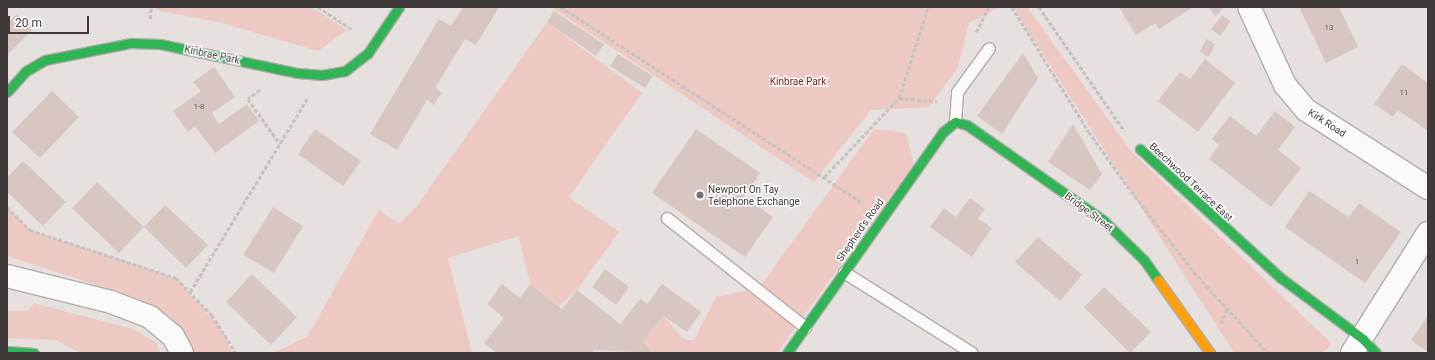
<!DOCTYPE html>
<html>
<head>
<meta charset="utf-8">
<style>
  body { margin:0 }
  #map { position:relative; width:1435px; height:360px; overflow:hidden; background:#e6e0df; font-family:Roboto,sans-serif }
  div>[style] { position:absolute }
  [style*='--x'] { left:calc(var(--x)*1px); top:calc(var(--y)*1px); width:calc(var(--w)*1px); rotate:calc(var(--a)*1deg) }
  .green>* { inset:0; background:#eec9c3 }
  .building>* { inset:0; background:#d8c6c3 }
  .path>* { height:2.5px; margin-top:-1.25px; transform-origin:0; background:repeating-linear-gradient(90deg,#c5c2c1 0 4px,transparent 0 6px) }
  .roads { filter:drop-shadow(1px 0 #b2adac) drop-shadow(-1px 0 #b2adac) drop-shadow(0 1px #b2adac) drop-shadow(0 -1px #b2adac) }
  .lane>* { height:11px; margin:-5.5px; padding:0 5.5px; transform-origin:5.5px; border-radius:5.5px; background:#fbfafa }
  .street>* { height:22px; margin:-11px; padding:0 11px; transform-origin:11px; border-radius:11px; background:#fbfafa }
  .fast>* { height:9px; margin:-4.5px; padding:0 4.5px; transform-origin:4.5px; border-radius:4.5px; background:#30b455 }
  .slow>* { height:9px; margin:-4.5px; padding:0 4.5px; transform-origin:4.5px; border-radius:4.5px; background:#ff9f0a }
  .dots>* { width:11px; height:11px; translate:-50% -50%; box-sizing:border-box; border:2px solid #fff; border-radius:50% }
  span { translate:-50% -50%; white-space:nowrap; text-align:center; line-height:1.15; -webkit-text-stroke:3px #fff; paint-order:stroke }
  .number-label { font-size:8px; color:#655d5c }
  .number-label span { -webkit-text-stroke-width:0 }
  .street-label { font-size:10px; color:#3f3a39 }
  .park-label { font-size:10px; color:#761910 }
  .poi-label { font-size:10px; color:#3f3a39 }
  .left { translate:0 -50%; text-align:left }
  .frame { position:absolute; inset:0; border:8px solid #3f3a39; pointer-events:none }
  .scale { position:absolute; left:8px; top:16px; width:81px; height:18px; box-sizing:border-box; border:2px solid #3f3a39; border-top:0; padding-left:5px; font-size:12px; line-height:14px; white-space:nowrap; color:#3f3a39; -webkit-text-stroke:3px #fff; paint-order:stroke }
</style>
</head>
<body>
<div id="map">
  <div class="green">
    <i style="clip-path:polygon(156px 7px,312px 7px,347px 30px,318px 51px,218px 22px,156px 10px)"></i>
    <i style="clip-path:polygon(551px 7px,1000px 7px,969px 23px,958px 67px,929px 107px,871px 110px,814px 182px)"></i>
    <i style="clip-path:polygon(1013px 7px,1027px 7px,1131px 151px,1332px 344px,1322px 353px,1234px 353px)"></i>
    <i style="clip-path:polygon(547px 22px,642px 93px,569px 197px,619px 232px,577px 290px,559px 306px,530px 284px,519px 236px,448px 258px,472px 353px,273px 353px,307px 337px,379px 210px,399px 224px,417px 206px)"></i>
    <i style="clip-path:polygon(874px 129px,906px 133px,914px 164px,777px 353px,653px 353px,643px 342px,663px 316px,685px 340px,694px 340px,716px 297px,759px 288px)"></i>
    <i style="clip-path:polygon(7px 207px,30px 230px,176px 278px,223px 331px,232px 353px,191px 353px,170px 316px,142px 300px,7px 256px)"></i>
    <i style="clip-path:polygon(34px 303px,133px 329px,157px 343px,160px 353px,81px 353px,56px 340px,7px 338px,7px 311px,28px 311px)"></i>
  </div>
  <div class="building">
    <i style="clip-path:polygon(463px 7px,499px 7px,476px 45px,465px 39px,435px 88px,442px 92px,434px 105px,427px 100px,397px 150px,370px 134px,439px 19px,451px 26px)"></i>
    <i style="clip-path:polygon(1119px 7px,1193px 7px,1159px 29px,1155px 23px,1136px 35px)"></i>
    <i style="clip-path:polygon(1208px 7px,1224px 7px,1216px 17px)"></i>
    <i style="clip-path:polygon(1303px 7px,1339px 7px,1358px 47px,1326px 63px,1300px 9px)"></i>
    <i style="clip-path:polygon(554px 11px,604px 44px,596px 56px,547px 22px)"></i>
    <i style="clip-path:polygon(17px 14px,32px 30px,7px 55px,7px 24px)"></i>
    <i style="clip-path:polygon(1222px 15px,1231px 21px,1220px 36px,1211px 29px)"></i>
    <i style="clip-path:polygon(1206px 39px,1215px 44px,1209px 57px,1200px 52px)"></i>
    <i style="clip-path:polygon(1023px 53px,1038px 78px,1002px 134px,977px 116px)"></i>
    <i style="clip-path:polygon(618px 54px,653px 76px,645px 88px,610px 66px)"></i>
    <i style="clip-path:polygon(1205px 59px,1235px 83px,1198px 132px,1158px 101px,1180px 72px,1190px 79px)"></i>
    <i style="clip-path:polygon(1402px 64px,1428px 83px,1428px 131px,1398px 110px,1393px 117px,1374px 104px)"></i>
    <i style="clip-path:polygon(214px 67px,235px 97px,212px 113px,219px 124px,247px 104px,259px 121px,215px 153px,195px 126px,188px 132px,173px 111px,201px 91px,193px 82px)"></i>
    <i style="clip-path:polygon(52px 91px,79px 117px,40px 158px,12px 132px)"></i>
    <i style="clip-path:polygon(1275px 111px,1295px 127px,1278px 150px,1301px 168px,1271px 207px,1209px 159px,1219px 145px,1212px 139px,1230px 116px,1256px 136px)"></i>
    <i style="clip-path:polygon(1073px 124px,1102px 174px,1090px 190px,1048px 162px)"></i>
    <i style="clip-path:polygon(315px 129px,361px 161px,343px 186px,298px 154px)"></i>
    <i style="clip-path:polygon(696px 129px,760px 173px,744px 197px,773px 217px,745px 257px,652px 193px)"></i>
    <i style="clip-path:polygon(23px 161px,66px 202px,43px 226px,7px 192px,7px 178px)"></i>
    <i style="clip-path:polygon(97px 182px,144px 227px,119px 253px,72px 208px)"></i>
    <i style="clip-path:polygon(1309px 191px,1349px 217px,1359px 203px,1401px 232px,1365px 283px,1285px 227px)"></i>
    <i style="clip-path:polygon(970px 198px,985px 209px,978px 218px,992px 228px,972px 257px,930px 227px,944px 208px,956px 217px)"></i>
    <i style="clip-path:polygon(165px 205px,208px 245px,186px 268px,144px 227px)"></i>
    <i style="clip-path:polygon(273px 207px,303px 226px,274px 273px,243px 255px)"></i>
    <i style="clip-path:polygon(1038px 237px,1082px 275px,1060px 301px,1015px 262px)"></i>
    <i style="clip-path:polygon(605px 269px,629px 287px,616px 305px,592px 287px)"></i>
    <i style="clip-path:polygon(252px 274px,297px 317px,271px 345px,226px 302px)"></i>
    <i style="clip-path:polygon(502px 284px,520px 298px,530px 284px,562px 309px,577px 290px,620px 324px,640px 299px,647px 304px,662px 284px,701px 312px,687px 332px,663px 316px,643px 342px,653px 353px,594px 350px,591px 353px,497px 353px,484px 343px,504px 318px,487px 304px)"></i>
    <i style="clip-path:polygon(1104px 287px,1151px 332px,1130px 353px,1084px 307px)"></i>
    <i style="clip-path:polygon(1428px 316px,1428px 352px,1411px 340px)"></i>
  </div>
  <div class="path">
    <i style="--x:318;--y:7;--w:42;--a:33.3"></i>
    <i style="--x:561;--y:7;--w:360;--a:33"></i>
    <i style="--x:1012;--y:7;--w:147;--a:58.4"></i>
    <i style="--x:1089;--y:132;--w:72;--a:54.6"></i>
    <i style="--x:1131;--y:191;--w:103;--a:52.1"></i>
    <i style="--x:1194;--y:272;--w:110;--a:47.6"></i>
    <i style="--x:1039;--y:7;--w:150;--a:55.4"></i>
    <i style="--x:150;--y:19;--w:12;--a:-85"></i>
    <i style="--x:976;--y:32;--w:28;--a:-63"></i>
    <i style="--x:260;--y:90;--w:15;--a:143"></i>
    <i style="--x:248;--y:99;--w:55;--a:54.6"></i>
    <i style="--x:899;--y:98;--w:38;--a:5"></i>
    <i style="--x:824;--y:177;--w:109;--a:-46.5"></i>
    <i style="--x:899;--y:98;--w:96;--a:-72.3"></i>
    <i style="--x:7;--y:207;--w:33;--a:45"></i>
    <i style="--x:30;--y:230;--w:154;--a:18.2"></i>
    <i style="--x:176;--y:278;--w:52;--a:45.8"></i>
    <i style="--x:212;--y:315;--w:45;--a:57.7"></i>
    <i style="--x:190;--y:292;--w:226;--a:-58.8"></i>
    <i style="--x:1221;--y:324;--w:16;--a:-68"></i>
  </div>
  <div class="roads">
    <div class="lane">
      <i style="--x:955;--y:122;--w:30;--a:-86"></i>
      <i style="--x:957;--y:92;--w:54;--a:-54"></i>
      <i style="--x:667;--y:218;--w:176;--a:38.3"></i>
      <i style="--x:844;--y:272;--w:151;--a:32.3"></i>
    </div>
    <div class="street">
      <i style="--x:1249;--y:7;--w:86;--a:65.2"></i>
      <i style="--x:1285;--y:85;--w:33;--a:50"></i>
      <i style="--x:1306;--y:110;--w:145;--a:32.6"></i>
      <i style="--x:7;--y:276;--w:107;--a:14"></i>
      <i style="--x:111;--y:302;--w:42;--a:21"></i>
      <i style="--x:150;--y:317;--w:30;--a:40"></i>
      <i style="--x:173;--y:336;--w:19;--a:62"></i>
      <i style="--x:1352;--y:353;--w:142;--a:-57.7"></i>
    </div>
    <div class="fast">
      <i style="--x:7;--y:92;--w:28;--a:-48"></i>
      <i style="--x:26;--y:71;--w:22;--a:-30"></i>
      <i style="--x:45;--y:60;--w:88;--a:-11.2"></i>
      <i style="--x:131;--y:43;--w:29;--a:2"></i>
      <i style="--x:160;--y:44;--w:141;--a:11.9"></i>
      <i style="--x:298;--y:73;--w:24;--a:5"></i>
      <i style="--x:322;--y:75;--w:23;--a:-10"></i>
      <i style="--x:345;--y:71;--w:29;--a:-38"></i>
      <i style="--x:368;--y:53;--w:55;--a:-56"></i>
      <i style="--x:1140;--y:149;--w:191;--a:42.5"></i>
      <i style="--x:1281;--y:278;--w:102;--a:36.6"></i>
      <i style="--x:1363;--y:339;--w:19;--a:47"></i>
      <i style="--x:7;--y:351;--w:27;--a:4"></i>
      <i style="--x:787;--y:353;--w:271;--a:-54.8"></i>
      <i style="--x:943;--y:132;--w:16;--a:-40"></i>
      <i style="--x:955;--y:122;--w:12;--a:14"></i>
      <i style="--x:967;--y:125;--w:167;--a:35"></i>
      <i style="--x:1104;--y:221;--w:56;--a:44.3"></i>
      <i style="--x:1144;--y:260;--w:24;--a:55"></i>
    </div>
    <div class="slow">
      <i style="--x:1158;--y:280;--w:90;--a:54.5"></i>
    </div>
  </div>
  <div class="dots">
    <i style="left:700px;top:195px;background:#797473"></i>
  </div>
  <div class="number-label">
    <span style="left:1329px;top:28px">13</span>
    <span style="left:1404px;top:93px">11</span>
    <span style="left:199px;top:107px">1-8</span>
    <span style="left:1357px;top:262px">1</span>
  </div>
  <div class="street-label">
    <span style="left:212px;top:55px;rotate:12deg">Kinbrae Park</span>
    <span style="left:1327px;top:123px;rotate:33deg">Kirk Road</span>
    <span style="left:1191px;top:182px;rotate:43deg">Beechwood Terrace East</span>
    <span style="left:1089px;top:212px;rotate:37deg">Bridge Street</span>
    <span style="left:860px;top:230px;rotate:-55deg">Shepherd's Road</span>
  </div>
  <div class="park-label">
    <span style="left:798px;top:82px">Kinbrae Park</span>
  </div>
  <div class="poi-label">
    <span class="left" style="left:708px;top:195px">Newport On Tay<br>Telephone Exchange</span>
  </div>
  <div class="frame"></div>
  <div class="scale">20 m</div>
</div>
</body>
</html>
